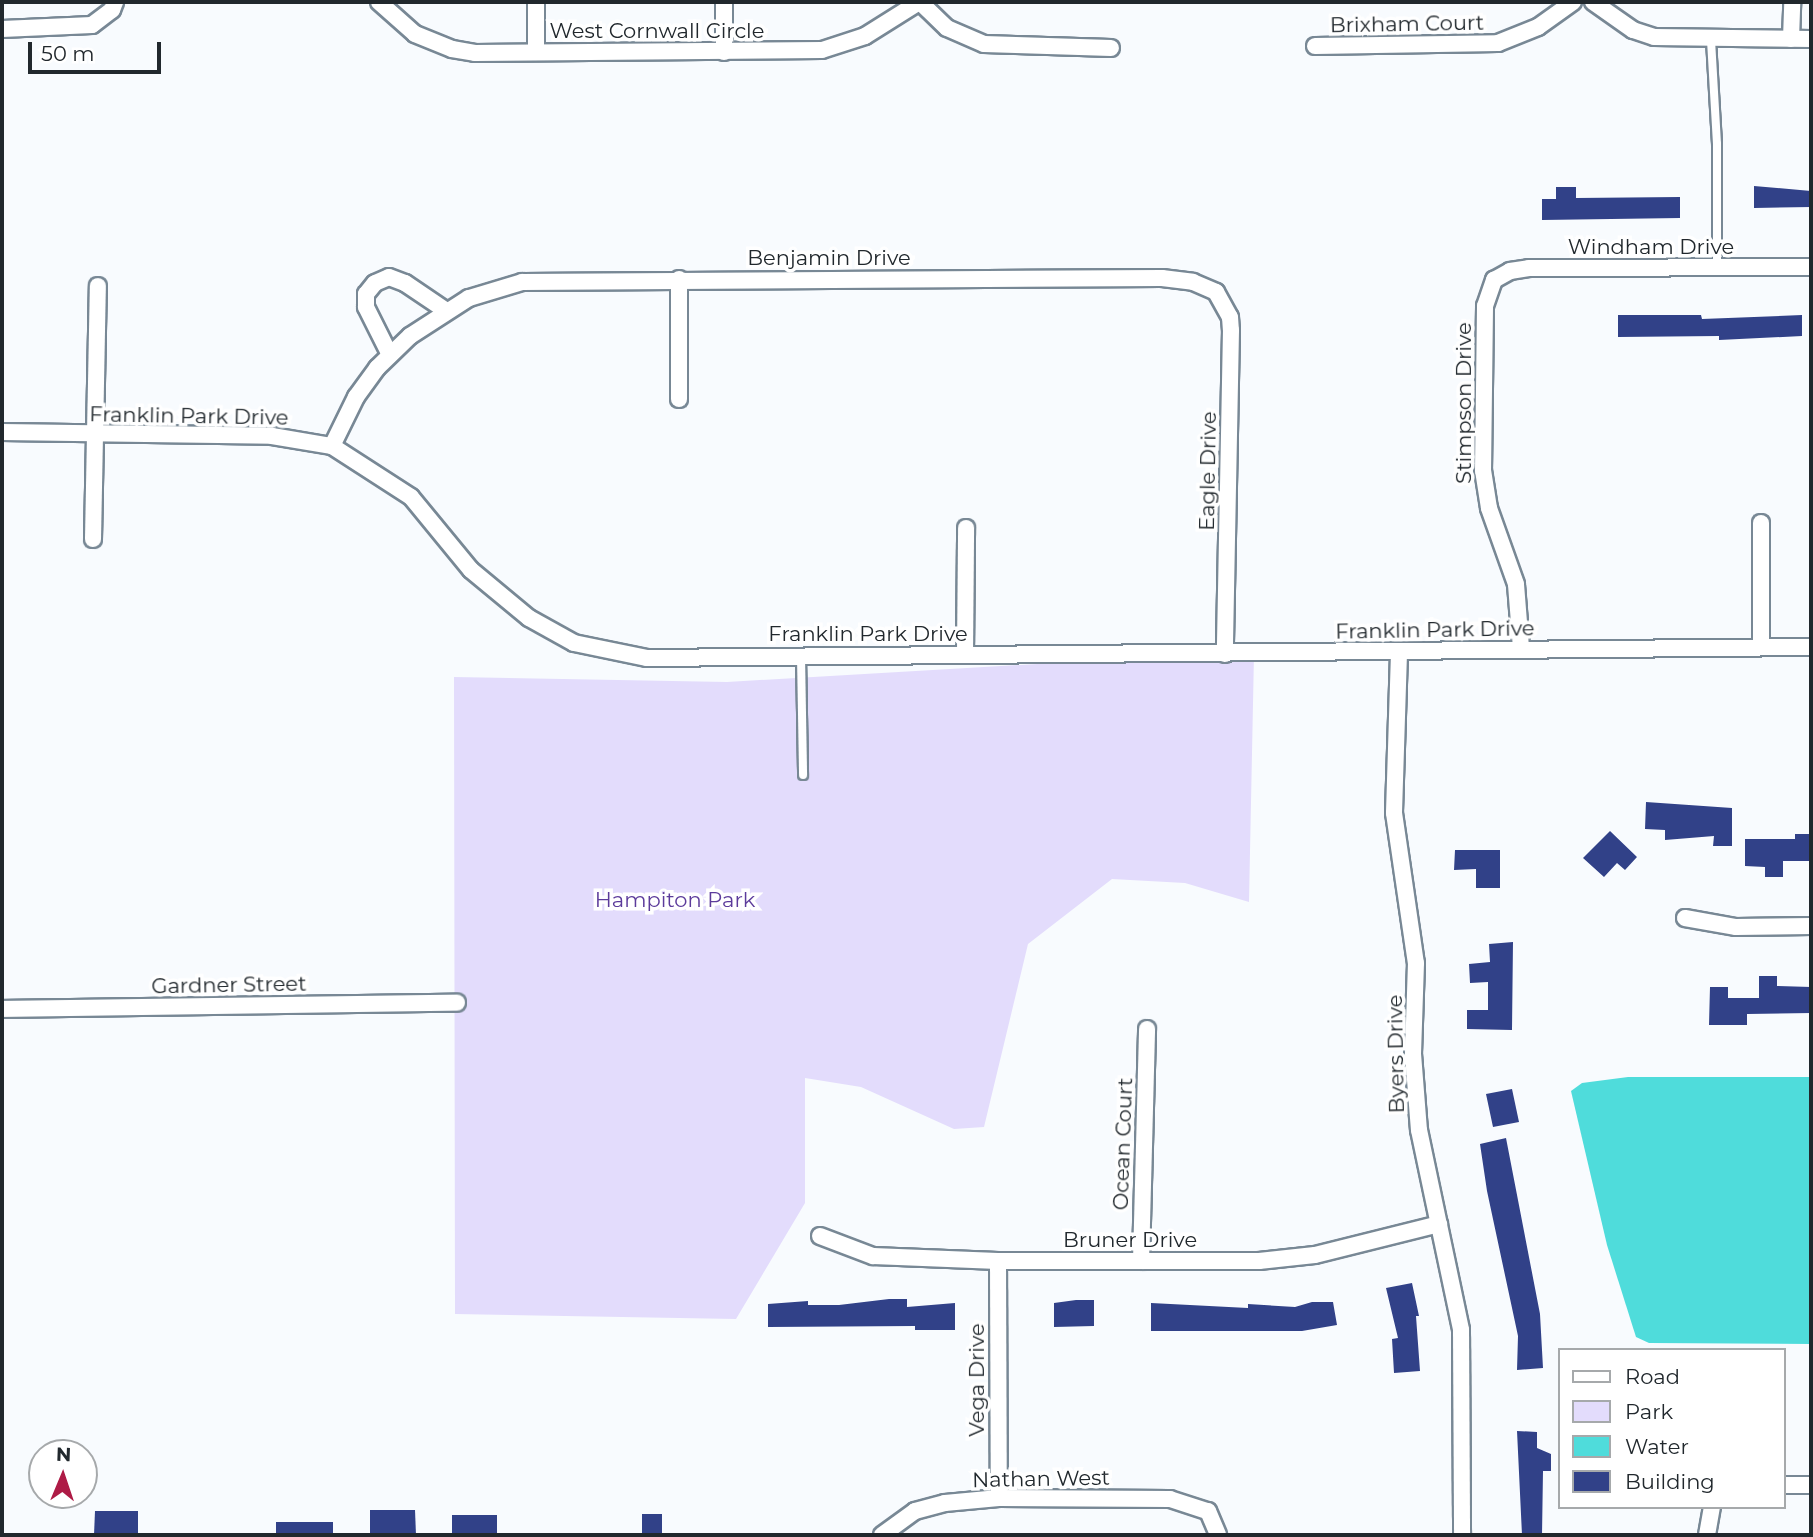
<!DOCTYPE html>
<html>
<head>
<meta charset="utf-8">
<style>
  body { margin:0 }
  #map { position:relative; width:1813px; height:1537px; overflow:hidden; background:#f8fbfe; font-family:Montserrat,sans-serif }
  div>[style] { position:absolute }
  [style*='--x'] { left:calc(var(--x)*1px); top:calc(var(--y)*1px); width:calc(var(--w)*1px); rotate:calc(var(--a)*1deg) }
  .green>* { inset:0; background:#e3dcfc }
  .water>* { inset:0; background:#4fdcdb }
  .building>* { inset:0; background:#314188 }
  .roads { filter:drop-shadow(2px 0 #788895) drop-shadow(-2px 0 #788895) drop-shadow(0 2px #788895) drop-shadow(0 -2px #788895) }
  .service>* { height:8px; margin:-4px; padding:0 4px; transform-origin:4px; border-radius:4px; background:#fff }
  .minor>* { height:16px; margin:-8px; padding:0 8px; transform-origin:8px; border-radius:8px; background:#fff }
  span { translate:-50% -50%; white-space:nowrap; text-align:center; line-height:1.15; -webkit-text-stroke:7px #fff; paint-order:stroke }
  .street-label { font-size:21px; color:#21282d }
  .park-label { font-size:21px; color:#5c3b9b }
  .frame { position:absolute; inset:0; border:4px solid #21282d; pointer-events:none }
  .legend { position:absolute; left:1558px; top:1348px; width:228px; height:161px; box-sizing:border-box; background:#fff; border:2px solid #a6a9ab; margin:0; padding:9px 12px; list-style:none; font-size:21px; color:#21282d }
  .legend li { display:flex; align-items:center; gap:14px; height:35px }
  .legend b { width:35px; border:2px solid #a6a9ab }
  .north { position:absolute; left:28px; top:1439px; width:70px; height:70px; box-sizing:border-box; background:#fff; border:2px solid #a6a9ab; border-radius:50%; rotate:2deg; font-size:19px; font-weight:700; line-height:28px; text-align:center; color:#21282d }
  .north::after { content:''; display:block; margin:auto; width:24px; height:32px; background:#ae1b46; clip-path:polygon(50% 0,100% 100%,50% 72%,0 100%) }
  .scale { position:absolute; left:28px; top:42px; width:133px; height:32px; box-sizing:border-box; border:4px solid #21282d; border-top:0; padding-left:9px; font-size:21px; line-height:24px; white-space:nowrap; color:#21282d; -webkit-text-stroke:5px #fff; paint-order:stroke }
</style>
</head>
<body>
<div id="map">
  <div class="green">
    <i style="clip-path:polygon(1208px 654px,1254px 654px,1249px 902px,1185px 883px,1112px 879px,1028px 944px,984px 1127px,954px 1129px,861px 1087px,805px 1078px,805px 1203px,736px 1319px,455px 1314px,454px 677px,727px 682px)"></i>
  </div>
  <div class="water">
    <i style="clip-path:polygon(1628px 1077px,1811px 1077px,1811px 1344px,1649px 1343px,1636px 1337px,1607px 1245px,1571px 1091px,1582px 1083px)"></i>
  </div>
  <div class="building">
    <i style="clip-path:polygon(1754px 186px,1811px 191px,1811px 207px,1754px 208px)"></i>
    <i style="clip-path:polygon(1556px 187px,1576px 187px,1576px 198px,1680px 197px,1680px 218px,1542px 220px,1542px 199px,1556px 199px)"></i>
    <i style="clip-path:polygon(1618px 315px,1701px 315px,1702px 319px,1802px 315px,1802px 336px,1719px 340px,1719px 336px,1618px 337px)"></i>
    <i style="clip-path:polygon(1646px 802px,1732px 808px,1732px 846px,1713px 846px,1714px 836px,1665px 840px,1665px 830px,1645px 829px)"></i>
    <i style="clip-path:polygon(1610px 831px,1637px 857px,1625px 870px,1617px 863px,1604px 877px,1583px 858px)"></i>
    <i style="clip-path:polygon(1795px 834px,1811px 834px,1811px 861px,1783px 861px,1783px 877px,1765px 877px,1765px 867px,1745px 866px,1745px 839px,1795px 839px)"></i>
    <i style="clip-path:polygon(1455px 850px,1500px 850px,1500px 888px,1476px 888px,1476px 869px,1454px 870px)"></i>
    <i style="clip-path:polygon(1513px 942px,1512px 1030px,1467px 1029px,1467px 1010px,1488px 1010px,1488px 982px,1470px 983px,1469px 964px,1490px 962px,1489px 944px)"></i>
    <i style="clip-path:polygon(1759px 976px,1777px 976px,1777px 986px,1811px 987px,1811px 1013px,1747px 1014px,1747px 1025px,1709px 1025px,1710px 987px,1728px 987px,1728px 998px,1759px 998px)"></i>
    <i style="clip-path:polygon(1512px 1089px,1519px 1122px,1493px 1127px,1486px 1094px)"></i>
    <i style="clip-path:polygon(1506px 1138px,1540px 1314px,1543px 1368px,1517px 1370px,1518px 1336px,1487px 1191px,1480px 1144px)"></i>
    <i style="clip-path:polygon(1412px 1283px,1419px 1316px,1416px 1316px,1420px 1371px,1394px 1373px,1392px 1339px,1398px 1338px,1386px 1288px)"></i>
    <i style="clip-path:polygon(889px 1299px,907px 1299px,907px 1307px,955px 1303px,955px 1330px,915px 1330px,915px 1326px,768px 1327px,768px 1304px,808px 1301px,808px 1305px,839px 1305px)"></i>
    <i style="clip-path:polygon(1076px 1300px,1094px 1300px,1094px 1326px,1054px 1327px,1054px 1303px)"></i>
    <i style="clip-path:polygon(1312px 1302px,1333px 1302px,1337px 1325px,1302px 1331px,1151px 1331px,1151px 1303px,1248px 1308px,1248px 1304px,1295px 1307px)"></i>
    <i style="clip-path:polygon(1517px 1431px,1537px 1432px,1537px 1448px,1551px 1454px,1551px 1471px,1543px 1471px,1542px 1535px,1522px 1535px)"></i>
    <i style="clip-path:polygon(370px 1510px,415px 1510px,416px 1535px,370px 1535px)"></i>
    <i style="clip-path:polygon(95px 1511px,138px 1511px,138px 1535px,94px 1535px)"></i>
    <i style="clip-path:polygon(642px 1514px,662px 1514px,662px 1535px,642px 1535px)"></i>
    <i style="clip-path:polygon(452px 1515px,497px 1515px,497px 1535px,452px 1535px)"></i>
    <i style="clip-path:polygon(276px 1522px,333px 1522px,333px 1535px,276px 1535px)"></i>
  </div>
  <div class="roads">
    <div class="service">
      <i style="--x:1711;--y:40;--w:104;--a:86.7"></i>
      <i style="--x:1717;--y:144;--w:124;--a:90"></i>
      <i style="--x:801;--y:656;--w:119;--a:89"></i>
    </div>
    <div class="minor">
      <i style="--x:379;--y:2;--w:48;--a:41.6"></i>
      <i style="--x:415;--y:34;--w:40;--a:22"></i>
      <i style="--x:452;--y:49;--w:23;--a:10"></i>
      <i style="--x:475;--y:53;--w:347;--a:-0.5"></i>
      <i style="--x:822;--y:50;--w:45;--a:-18"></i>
      <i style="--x:865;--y:36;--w:64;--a:-32.2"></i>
      <i style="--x:536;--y:2;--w:50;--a:90"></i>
      <i style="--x:724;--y:2;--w:50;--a:90"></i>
      <i style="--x:920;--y:2;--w:37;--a:44"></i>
      <i style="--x:947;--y:28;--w:40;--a:23.4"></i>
      <i style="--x:984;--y:44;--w:127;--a:1.8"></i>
      <i style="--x:1593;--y:2;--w:49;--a:35"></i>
      <i style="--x:1633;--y:30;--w:22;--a:18"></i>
      <i style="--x:1654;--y:37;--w:157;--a:0.7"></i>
      <i style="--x:2;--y:29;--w:90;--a:-2.5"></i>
      <i style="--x:92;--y:25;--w:25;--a:-37"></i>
      <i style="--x:112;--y:10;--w:9;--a:-69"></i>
      <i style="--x:1791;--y:39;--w:37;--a:-88"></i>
      <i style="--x:1315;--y:46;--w:183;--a:-0.9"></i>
      <i style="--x:1498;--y:43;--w:43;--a:-21.8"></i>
      <i style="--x:1538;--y:27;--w:43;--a:-35.5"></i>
      <i style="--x:679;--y:279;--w:120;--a:90"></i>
      <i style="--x:390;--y:355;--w:54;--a:-116.6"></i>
      <i style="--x:366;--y:307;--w:13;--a:-90"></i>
      <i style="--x:366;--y:294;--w:14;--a:-51"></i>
      <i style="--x:375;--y:283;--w:15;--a:-23"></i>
      <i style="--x:389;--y:277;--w:17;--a:21"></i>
      <i style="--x:405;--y:283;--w:48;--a:34"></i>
      <i style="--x:2;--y:432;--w:270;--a:0.8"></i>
      <i style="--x:272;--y:436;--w:61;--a:9.5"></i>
      <i style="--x:332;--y:446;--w:94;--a:32.8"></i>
      <i style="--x:411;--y:497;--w:94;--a:50.6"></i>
      <i style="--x:471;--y:570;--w:75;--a:39.6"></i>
      <i style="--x:529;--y:618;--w:51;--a:29.1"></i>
      <i style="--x:574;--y:643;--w:75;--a:11.6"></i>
      <i style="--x:647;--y:658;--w:1164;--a:-0.54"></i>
      <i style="--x:332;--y:446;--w:55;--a:-63.9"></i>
      <i style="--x:356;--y:397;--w:36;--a:-54"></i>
      <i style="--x:377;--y:368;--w:46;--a:-44.1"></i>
      <i style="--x:410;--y:336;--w:70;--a:-32.8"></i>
      <i style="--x:469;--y:298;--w:55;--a:-16.8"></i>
      <i style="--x:522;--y:282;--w:640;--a:-0.36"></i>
      <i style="--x:1162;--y:278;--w:31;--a:7"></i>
      <i style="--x:1193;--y:282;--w:25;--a:23"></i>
      <i style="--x:1216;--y:292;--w:29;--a:61"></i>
      <i style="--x:1230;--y:317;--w:13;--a:86"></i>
      <i style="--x:1231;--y:330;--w:324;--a:91.1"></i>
      <i style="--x:93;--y:539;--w:253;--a:-88.9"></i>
      <i style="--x:1761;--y:647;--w:124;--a:-90"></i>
      <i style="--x:1521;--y:648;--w:64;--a:-94.5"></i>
      <i style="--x:1516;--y:584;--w:81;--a:-109.6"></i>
      <i style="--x:1489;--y:508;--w:37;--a:-99"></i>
      <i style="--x:1483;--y:471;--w:165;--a:-89.3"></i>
      <i style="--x:1485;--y:306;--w:28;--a:-71"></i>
      <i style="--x:1494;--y:280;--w:18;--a:-29"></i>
      <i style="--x:1510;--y:271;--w:19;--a:-9"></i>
      <i style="--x:1529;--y:268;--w:282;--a:-0.2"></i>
      <i style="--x:1399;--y:653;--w:160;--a:91.8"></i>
      <i style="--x:1394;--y:813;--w:152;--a:81.7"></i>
      <i style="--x:1416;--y:963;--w:91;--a:91.9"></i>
      <i style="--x:1413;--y:1054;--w:76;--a:85.5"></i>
      <i style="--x:1419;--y:1130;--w:204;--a:78.1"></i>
      <i style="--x:1461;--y:1330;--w:205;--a:89.7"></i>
      <i style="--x:965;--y:654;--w:126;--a:-89.5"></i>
      <i style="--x:1685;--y:918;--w:52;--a:10"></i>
      <i style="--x:1736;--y:927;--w:75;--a:-0.8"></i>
      <i style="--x:2;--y:1009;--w:455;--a:-0.8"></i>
      <i style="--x:820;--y:1236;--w:57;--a:20.7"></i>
      <i style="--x:873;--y:1256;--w:125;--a:2.3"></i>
      <i style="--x:998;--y:1261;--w:261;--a:0"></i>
      <i style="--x:1259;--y:1261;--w:56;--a:-6.1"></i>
      <i style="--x:1315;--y:1255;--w:128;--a:-14"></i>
      <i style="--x:998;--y:1261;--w:237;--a:89.8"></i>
      <i style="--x:1141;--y:1261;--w:232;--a:-88.5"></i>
      <i style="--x:1783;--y:1485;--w:28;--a:0"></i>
      <i style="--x:882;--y:1535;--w:41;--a:-36"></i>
      <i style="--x:915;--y:1511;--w:31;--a:-15"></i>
      <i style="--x:945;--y:1503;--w:54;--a:-5.3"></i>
      <i style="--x:999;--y:1498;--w:171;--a:0.3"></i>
      <i style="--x:1170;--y:1499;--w:40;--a:18"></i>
      <i style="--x:1208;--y:1511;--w:26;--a:67"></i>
      <i style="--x:1707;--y:1535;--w:28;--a:-80"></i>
    </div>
  </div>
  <div class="street-label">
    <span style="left:1407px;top:24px;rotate:-1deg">Brixham Court</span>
    <span style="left:657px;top:31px">West Cornwall Circle</span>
    <span style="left:1651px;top:247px">Windham Drive</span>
    <span style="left:829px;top:258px">Benjamin Drive</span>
    <span style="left:1464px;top:403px;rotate:-90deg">Stimpson Drive</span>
    <span style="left:189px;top:416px;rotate:1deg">Franklin Park Drive</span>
    <span style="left:1208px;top:471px;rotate:-89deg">Eagle Drive</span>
    <span style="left:1435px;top:630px;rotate:-1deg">Franklin Park Drive</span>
    <span style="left:868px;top:634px">Franklin Park Drive</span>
    <span style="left:229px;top:985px;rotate:-1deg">Gardner Street</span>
    <span style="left:1396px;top:1054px;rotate:-91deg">Byers Drive</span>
    <span style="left:1123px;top:1144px;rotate:-88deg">Ocean Court</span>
    <span style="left:1130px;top:1240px">Bruner Drive</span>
    <span style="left:977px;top:1380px;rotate:-90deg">Vega Drive</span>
    <span style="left:1041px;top:1479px;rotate:-1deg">Nathan West</span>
  </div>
  <div class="park-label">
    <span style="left:675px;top:900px">Hampiton Park</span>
  </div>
  <div class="frame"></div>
  <ul class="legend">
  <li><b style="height:9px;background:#fff"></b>Road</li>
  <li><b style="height:19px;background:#e3dcfc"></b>Park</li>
  <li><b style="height:19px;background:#4fdcdb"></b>Water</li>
  <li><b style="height:19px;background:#314188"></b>Building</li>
  </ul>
  <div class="north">N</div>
  <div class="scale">50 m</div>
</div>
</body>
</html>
